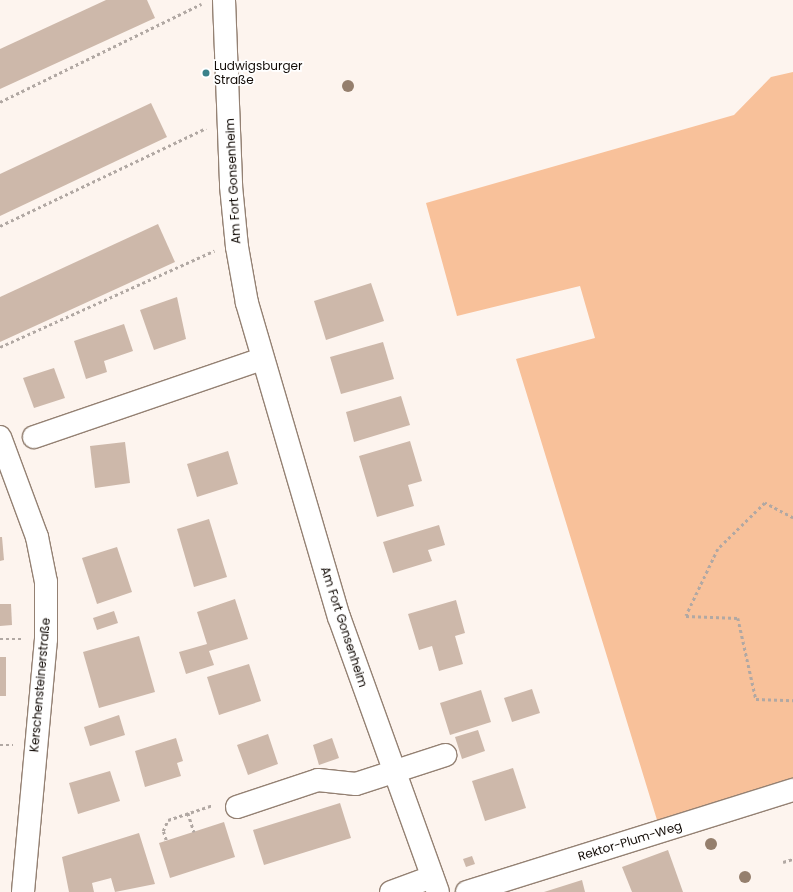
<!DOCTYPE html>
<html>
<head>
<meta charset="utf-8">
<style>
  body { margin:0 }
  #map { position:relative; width:793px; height:892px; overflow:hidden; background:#fdf4ee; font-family:Poppins,sans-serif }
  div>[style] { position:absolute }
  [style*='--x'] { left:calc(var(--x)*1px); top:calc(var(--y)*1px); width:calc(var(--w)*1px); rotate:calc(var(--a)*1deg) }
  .green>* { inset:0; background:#f8c19a }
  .building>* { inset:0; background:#cdb8aa }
  .path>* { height:2.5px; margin-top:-1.25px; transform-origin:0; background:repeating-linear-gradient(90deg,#b1a8a3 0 3px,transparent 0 6px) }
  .roads { filter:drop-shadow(1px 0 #948173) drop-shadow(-1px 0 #948173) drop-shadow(0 1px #948173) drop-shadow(0 -1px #948173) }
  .minor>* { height:22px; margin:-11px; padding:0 11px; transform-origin:11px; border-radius:11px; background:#fff }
  .trees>* { width:12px; height:12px; margin:-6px; border-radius:50%; background:#957f6d }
  .dots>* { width:11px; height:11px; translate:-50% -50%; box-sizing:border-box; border:2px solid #fff; border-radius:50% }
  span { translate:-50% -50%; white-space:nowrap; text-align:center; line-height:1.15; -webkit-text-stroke:3.5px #fff; paint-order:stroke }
  .poi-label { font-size:12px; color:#120b06 }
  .left { translate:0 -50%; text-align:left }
  .street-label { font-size:12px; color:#120b06 }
</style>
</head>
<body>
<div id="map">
  <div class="green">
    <i style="clip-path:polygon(793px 72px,793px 781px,657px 820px,516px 359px,595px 338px,580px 286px,457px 316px,426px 203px,734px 115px,771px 77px)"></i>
  </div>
  <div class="building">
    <i style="clip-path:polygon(106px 0,147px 0,155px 18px,0 89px,0 49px)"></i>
    <i style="clip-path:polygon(151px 103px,167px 137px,0 216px,0 174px)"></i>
    <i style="clip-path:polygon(158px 224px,175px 262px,0 342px,0 297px)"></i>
    <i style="clip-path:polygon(371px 283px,384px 321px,326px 340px,314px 301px)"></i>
    <i style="clip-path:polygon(177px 297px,186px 339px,154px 350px,140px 310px)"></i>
    <i style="clip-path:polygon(124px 324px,133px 351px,104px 361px,107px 372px,86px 379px,74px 341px)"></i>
    <i style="clip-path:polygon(383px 342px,394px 379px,341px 394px,330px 357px)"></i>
    <i style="clip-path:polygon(54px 368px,65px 398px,34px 408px,23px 378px)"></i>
    <i style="clip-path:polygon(401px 396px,410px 425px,354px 442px,346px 412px)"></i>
    <i style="clip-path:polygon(410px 441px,422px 481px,408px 485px,414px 506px,377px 517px,359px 456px)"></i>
    <i style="clip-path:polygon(125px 442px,130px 483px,95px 488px,90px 446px)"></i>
    <i style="clip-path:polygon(228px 451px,238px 484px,197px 497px,187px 464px)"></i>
    <i style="clip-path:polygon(209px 519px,227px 577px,194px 587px,177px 529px)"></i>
    <i style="clip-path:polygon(439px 525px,445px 545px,428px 550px,432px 561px,393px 573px,383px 542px)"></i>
    <i style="clip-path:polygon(0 537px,2px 537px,4px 560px,0 561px)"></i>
    <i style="clip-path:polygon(117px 547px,132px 592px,97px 604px,82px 558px)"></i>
    <i style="clip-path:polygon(235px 599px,248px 639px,209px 651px,214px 665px,186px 674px,179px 652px,207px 644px,197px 612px)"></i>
    <i style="clip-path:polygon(456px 600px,465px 633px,455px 636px,463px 664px,439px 671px,432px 646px,419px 650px,408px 614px)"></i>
    <i style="clip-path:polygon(0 604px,11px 604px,12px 625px,0 626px)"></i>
    <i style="clip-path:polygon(114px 611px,118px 623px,97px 630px,93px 618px)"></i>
    <i style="clip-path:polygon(139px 636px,155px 692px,99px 708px,83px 652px)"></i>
    <i style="clip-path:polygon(0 657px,6px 657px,6px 696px,0 696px)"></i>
    <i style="clip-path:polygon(249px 664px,261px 701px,219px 715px,207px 677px)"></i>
    <i style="clip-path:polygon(532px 689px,540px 713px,512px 722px,504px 698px)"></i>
    <i style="clip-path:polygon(481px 690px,491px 722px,450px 735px,440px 703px)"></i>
    <i style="clip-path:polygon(119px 715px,125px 735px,90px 746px,84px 727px)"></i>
    <i style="clip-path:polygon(478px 730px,485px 751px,462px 759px,455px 737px)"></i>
    <i style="clip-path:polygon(268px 734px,278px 764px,248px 775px,237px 745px)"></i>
    <i style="clip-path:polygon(176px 738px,183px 761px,177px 763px,181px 776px,145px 787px,135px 751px)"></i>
    <i style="clip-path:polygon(332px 738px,339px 758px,319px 765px,313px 745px)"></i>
    <i style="clip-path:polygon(513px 768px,526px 808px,485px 821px,472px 781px)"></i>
    <i style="clip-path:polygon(110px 771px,120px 801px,78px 814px,69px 783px)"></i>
    <i style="clip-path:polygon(340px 803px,351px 838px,264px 865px,253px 830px)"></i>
    <i style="clip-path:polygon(224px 822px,235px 857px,170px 878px,159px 843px)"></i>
    <i style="clip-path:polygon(139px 833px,155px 884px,115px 892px,111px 878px,92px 883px,94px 892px,69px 892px,62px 857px)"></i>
    <i style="clip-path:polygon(668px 850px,683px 892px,632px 892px,622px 867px)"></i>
    <i style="clip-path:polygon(472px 856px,475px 864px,466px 867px,463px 859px)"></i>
    <i style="clip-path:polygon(582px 880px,585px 892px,544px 892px)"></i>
  </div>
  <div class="path">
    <i style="--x:0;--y:102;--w:224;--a:-26"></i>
    <i style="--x:0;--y:226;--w:228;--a:-25.4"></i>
    <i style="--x:0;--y:347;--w:235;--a:-24.2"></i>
    <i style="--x:793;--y:518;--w:32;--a:-152"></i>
    <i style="--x:765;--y:503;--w:66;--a:135.6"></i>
    <i style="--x:718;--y:549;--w:74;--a:115.5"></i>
    <i style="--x:686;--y:616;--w:52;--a:2.2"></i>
    <i style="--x:738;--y:618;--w:83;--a:77.5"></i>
    <i style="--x:756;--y:699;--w:37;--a:2"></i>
    <i style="--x:0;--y:639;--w:23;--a:0"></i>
    <i style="--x:0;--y:745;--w:13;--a:0"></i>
    <i style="--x:188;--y:813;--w:20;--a:72"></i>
    <i style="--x:166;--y:840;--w:9;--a:-108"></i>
    <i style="--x:163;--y:831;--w:12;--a:-66"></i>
    <i style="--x:168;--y:820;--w:47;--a:-18.4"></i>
    <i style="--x:783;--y:862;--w:10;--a:-17"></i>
  </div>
  <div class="roads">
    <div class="minor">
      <i style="--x:224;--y:0;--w:186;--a:87.8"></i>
      <i style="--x:231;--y:186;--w:61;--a:84.4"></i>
      <i style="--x:237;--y:247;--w:57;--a:79.9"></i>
      <i style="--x:247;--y:303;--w:327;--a:73.7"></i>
      <i style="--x:339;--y:617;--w:292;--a:70.2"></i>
      <i style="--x:0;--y:437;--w:107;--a:69.7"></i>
      <i style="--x:37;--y:537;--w:46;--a:78.7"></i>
      <i style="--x:46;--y:582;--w:57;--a:90"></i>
      <i style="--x:46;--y:639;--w:254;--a:95.2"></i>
      <i style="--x:34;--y:437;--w:241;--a:-18.9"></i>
      <i style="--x:237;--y:807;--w:85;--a:-18.4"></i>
      <i style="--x:318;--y:780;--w:38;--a:6"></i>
      <i style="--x:356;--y:784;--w:94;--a:-18"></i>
      <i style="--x:391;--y:892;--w:44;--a:-20.1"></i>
      <i style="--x:467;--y:892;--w:342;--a:-17.4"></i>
    </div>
  </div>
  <div class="trees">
    <i style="left:348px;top:86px"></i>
    <i style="left:711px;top:844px"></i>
    <i style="left:745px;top:877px"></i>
  </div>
  <div class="dots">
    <i style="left:206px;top:73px;background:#3b828b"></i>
  </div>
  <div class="poi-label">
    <span class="left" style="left:214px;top:73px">Ludwigsburger<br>Straße</span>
  </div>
  <div class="street-label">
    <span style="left:233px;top:181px;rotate:-93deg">Am Fort Gonsenheim</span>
    <span style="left:344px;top:627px;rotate:72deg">Am Fort Gonsenheim</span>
    <span style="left:40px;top:685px;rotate:-85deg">Kerschensteinerstraße</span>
    <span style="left:630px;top:841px;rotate:-17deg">Rektor-Plum-Weg</span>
  </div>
</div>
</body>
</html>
